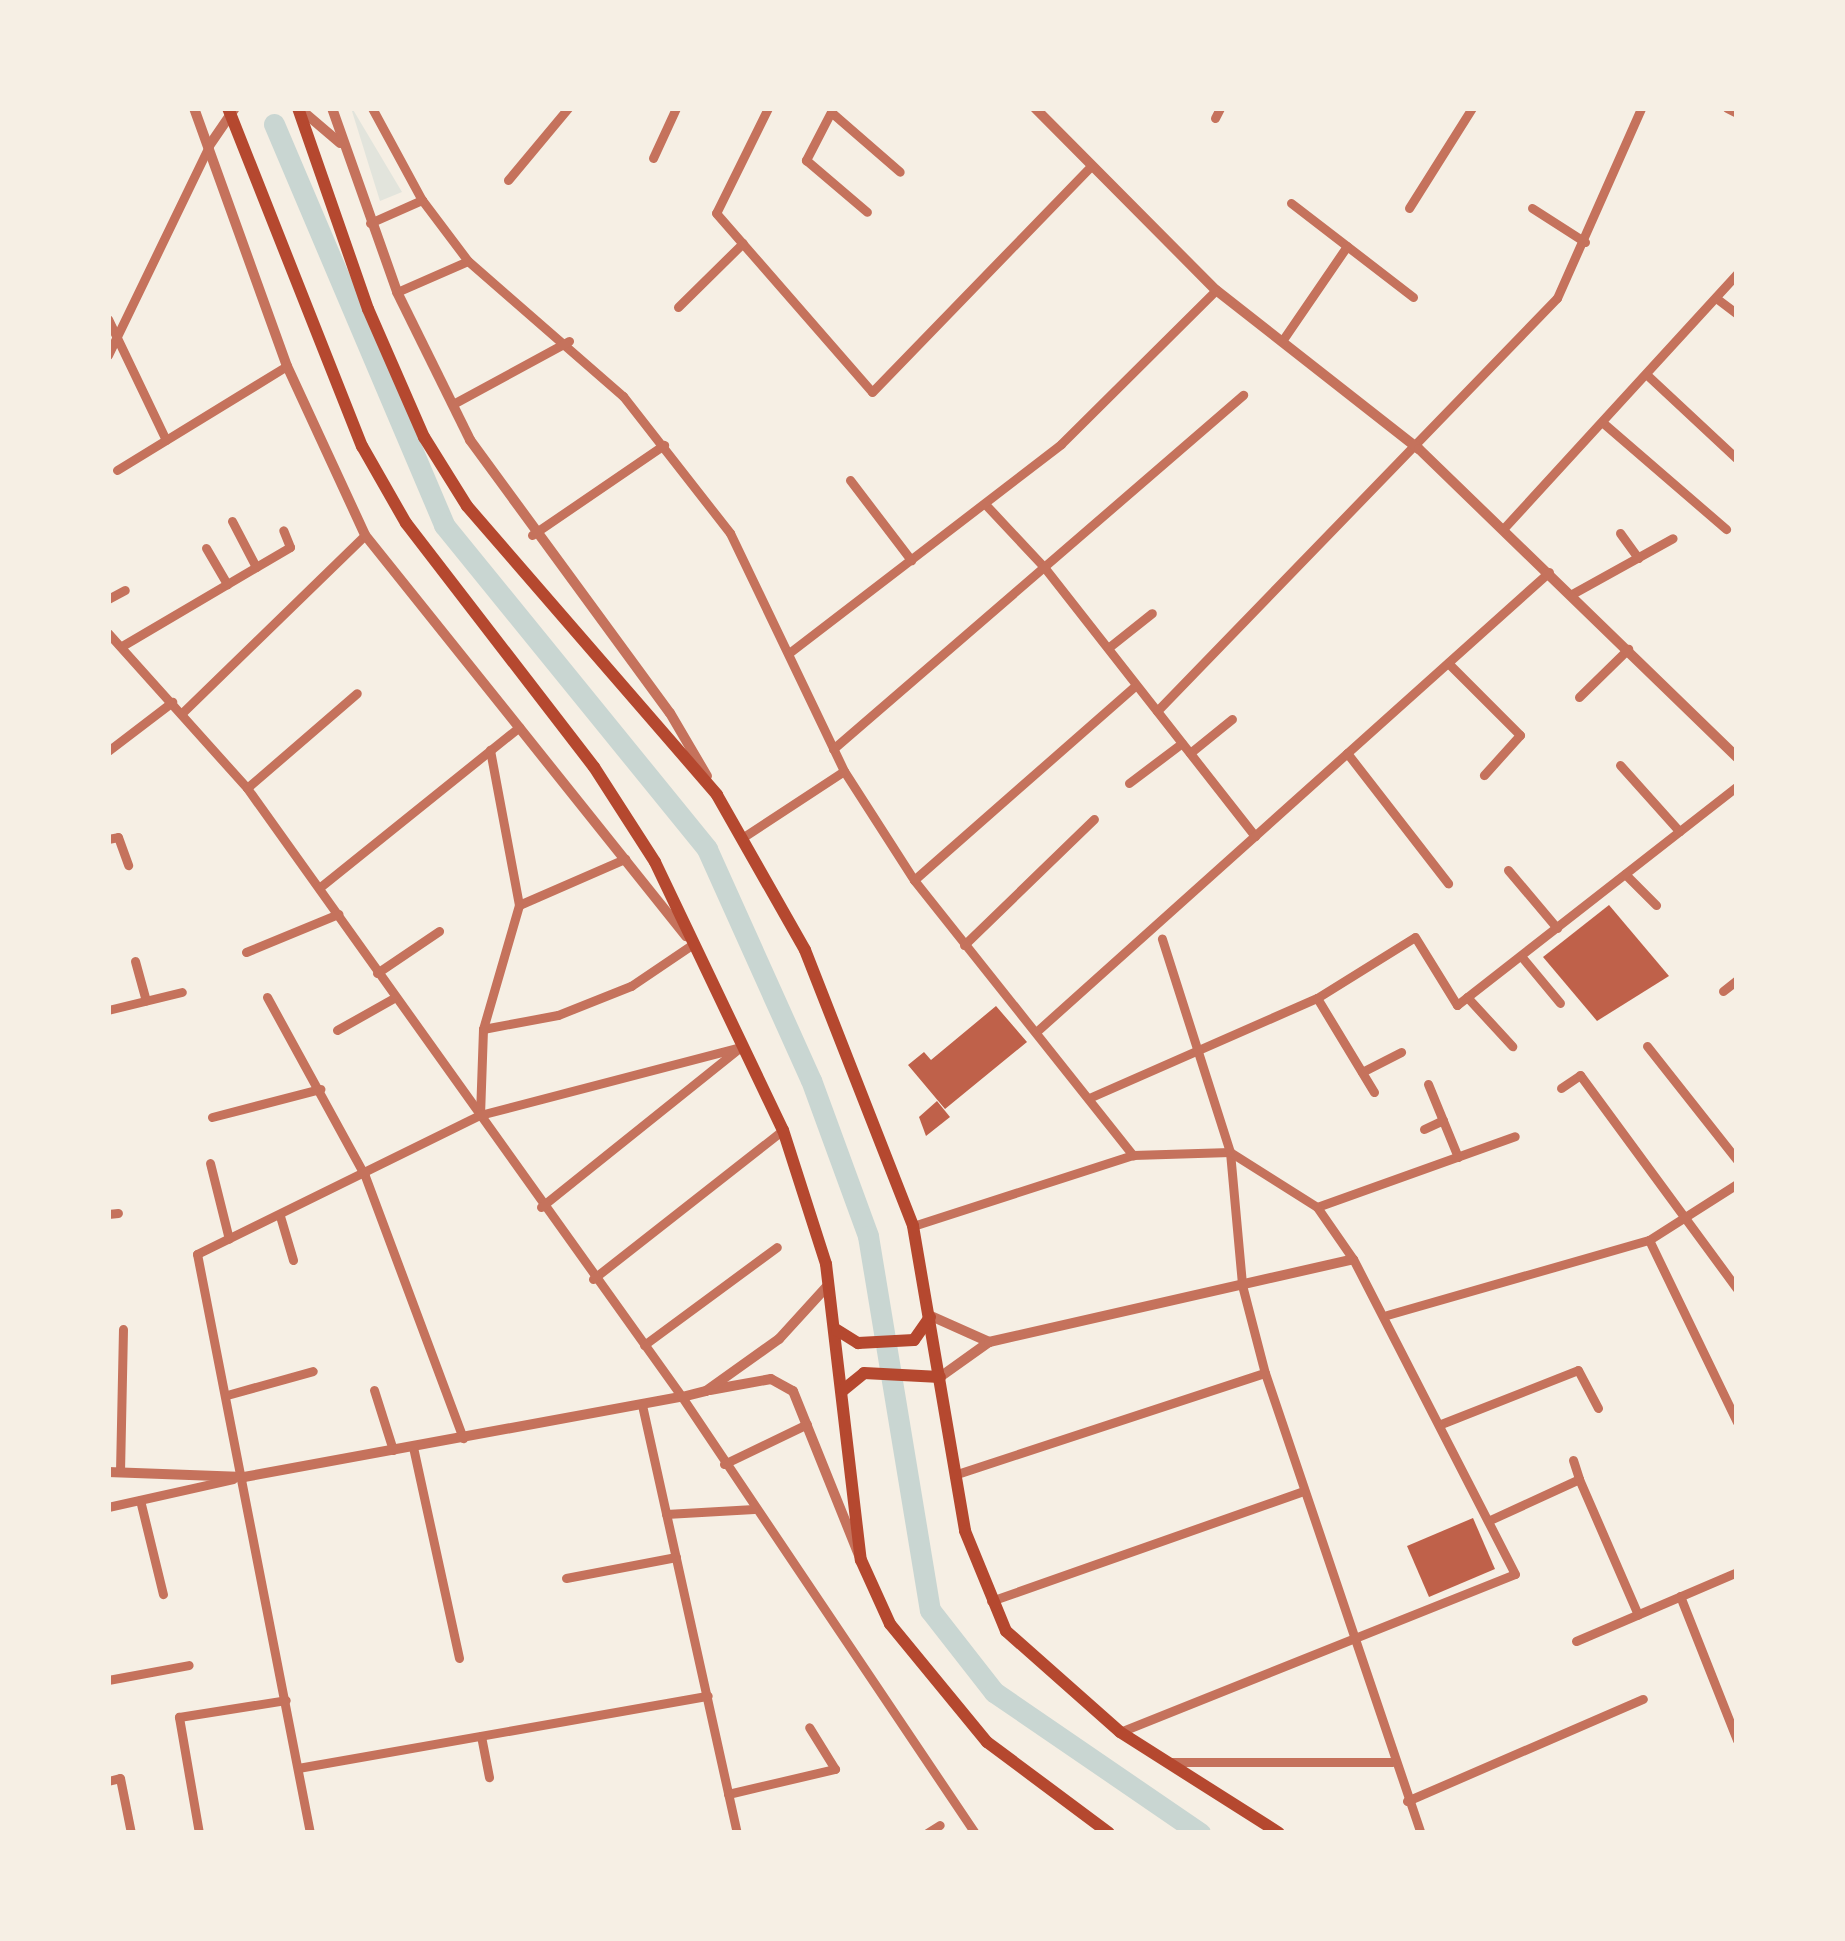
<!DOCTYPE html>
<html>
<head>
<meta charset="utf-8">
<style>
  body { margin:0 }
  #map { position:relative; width:1845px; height:1941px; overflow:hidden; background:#f6efe4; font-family:"Titillium Web",sans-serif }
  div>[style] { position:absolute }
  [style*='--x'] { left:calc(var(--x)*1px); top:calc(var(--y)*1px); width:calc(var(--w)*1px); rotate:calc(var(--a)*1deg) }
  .green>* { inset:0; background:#e2e4dc }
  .canal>* { height:21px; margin:-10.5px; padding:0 10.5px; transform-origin:10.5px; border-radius:10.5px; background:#c9d6d2 }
  .building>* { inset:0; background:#bf614a }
  .minor>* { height:9px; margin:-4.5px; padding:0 4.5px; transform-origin:4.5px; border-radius:4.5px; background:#c5725c }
  .tertiary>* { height:10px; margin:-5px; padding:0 5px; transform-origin:5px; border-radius:5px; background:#c5725c }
  .secondary>* { height:12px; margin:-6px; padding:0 6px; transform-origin:6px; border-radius:6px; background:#b5482f }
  span { translate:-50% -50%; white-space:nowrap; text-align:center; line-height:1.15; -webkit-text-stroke:10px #f6efe4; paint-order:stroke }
  .frame { position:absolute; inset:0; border:111px solid #f6efe4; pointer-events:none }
</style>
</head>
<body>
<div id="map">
  <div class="green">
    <i style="clip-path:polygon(351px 108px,352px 108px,402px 192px,380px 201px)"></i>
  </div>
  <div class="canal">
    <i style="--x:274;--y:124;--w:436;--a:67"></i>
    <i style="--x:444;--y:525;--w:417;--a:50.9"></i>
    <i style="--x:707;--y:849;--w:253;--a:65.8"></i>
    <i style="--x:811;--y:1080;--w:166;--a:69.9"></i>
    <i style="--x:868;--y:1236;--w:379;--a:80.6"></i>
    <i style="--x:930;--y:1610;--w:104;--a:52"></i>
    <i style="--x:994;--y:1692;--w:250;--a:34.4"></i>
  </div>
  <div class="building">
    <i style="clip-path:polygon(1609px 905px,1669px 976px,1597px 1021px,1543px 957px)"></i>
    <i style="clip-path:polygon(996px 1006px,1027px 1042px,945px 1109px,908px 1065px,924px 1052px,931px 1060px)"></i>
    <i style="clip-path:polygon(937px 1101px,950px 1117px,926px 1136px,919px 1117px)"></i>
    <i style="clip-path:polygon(1473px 1518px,1495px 1569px,1429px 1597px,1407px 1546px)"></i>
  </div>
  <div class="minor">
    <i style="--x:372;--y:108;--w:105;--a:61.5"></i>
    <i style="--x:422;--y:200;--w:76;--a:53"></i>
    <i style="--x:468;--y:261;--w:206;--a:41.1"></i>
    <i style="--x:623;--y:396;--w:174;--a:52"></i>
    <i style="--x:730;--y:533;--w:264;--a:64.4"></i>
    <i style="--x:844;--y:771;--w:130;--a:57.3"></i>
    <i style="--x:914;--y:880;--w:352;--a:51.5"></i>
    <i style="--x:768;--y:108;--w:117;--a:116.3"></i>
    <i style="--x:716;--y:213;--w:237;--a:48.9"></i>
    <i style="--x:872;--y:392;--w:315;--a:-45.9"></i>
    <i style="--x:833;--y:108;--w:59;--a:117.4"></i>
    <i style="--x:806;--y:160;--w:80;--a:40.4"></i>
    <i style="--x:1727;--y:108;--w:11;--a:27"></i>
    <i style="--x:831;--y:112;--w:91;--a:41"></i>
    <i style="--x:1215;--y:118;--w:11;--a:-63"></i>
    <i style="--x:653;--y:158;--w:55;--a:-65.3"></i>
    <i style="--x:508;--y:180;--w:94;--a:-50.2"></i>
    <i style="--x:1291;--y:203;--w:154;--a:37.6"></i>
    <i style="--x:1409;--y:208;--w:118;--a:-57.8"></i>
    <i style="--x:1532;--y:208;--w:63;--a:32.7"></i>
    <i style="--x:370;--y:223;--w:57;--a:-23.9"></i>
    <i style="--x:397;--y:292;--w:77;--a:-23.6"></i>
    <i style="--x:1716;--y:298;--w:26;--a:37"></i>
    <i style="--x:678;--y:307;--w:91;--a:-44.6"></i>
    <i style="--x:108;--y:319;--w:134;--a:64.4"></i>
    <i style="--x:1282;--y:341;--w:115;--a:-55.6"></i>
    <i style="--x:108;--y:355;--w:232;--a:-64.2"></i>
    <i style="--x:1646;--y:374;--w:125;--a:43"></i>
    <i style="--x:453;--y:404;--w:132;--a:-28.5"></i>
    <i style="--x:1602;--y:422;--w:164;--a:40.8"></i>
    <i style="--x:117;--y:470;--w:199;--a:-31.5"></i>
    <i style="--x:850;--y:480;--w:101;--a:52.7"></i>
    <i style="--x:985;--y:504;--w:86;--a:46.9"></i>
    <i style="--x:1044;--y:567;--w:342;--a:51.9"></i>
    <i style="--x:232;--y:521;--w:52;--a:62.4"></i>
    <i style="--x:1504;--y:528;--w:345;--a:-47.5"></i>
    <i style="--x:1620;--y:533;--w:31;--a:54"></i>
    <i style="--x:532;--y:535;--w:160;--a:-34.3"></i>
    <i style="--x:206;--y:548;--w:42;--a:59.7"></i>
    <i style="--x:1572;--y:594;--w:115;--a:-29"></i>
    <i style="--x:108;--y:599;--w:19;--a:-28"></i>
    <i style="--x:108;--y:633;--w:208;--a:48.1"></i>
    <i style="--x:247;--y:788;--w:748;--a:54.46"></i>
    <i style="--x:682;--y:1397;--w:525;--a:56.1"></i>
    <i style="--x:122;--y:646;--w:195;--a:-30.5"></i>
    <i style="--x:290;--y:547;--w:18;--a:-112"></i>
    <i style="--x:1108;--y:648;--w:56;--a:-38.5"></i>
    <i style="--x:789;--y:653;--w:343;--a:-37.5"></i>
    <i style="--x:1061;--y:444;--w:218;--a:-44.8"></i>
    <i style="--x:1448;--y:663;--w:102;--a:45"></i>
    <i style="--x:1520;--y:735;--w:54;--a:132"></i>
    <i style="--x:1579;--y:697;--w:69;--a:-44.4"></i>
    <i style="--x:1157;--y:711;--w:575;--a:-45.92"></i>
    <i style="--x:1557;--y:298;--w:208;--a:-66.1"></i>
    <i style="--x:182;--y:713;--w:255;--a:-44.2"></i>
    <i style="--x:833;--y:749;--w:542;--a:-40.81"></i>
    <i style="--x:108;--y:751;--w:81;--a:-37.4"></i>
    <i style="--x:1190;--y:753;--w:54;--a:-39"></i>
    <i style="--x:1347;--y:753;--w:165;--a:52.2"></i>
    <i style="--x:1620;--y:765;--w:89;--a:48.2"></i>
    <i style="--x:1129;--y:783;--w:66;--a:-37"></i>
    <i style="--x:247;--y:788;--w:145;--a:-40.8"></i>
    <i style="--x:745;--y:836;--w:118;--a:-33.3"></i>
    <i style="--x:108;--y:839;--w:10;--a:-11"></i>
    <i style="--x:118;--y:837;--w:30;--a:70"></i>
    <i style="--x:1508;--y:870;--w:76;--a:49.8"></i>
    <i style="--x:1625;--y:874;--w:44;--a:45"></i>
    <i style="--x:914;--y:880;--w:295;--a:-41.3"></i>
    <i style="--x:319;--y:888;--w:257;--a:-38.8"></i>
    <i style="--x:519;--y:905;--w:116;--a:-23.5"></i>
    <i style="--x:964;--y:945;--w:181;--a:-44.1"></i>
    <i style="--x:246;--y:952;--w:100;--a:-22.4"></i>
    <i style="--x:1521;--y:956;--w:61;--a:50.3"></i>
    <i style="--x:135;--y:961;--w:41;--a:74.6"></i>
    <i style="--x:377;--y:973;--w:75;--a:-34.1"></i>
    <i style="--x:1723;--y:991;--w:18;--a:-38"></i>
    <i style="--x:267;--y:997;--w:204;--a:61.3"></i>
    <i style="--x:365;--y:1176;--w:280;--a:69.5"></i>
    <i style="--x:1467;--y:997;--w:67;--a:47.4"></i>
    <i style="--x:1317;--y:998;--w:110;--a:58.8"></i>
    <i style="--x:108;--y:1010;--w:76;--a:-13.7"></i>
    <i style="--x:483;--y:1029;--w:76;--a:-10.6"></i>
    <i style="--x:558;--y:1015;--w:79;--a:-21.7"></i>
    <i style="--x:631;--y:986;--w:75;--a:-34.1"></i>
    <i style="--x:337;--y:1030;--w:65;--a:-29.3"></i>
    <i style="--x:1036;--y:1032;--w:689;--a:-41.88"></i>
    <i style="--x:1647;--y:1046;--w:145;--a:51.7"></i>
    <i style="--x:1362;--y:1072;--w:44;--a:-27.1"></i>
    <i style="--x:1428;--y:1084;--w:79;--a:67.7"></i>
    <i style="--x:1561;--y:1088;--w:23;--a:-34"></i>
    <i style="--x:1580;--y:1075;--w:265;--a:53.7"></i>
    <i style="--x:1089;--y:1098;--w:249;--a:-23.7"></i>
    <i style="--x:1317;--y:998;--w:115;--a:-31.9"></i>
    <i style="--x:1415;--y:937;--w:80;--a:58.3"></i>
    <i style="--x:1457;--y:1005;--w:355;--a:-38"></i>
    <i style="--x:480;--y:1115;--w:86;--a:-88"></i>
    <i style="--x:483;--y:1029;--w:129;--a:-73.8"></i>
    <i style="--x:519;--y:905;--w:158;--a:-100.6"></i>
    <i style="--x:212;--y:1117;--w:112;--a:-14.5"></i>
    <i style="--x:1424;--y:1129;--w:21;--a:-25"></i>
    <i style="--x:210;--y:1163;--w:78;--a:76"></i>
    <i style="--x:541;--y:1207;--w:253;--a:-38.7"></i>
    <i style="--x:1317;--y:1207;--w:210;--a:-19.7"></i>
    <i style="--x:108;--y:1214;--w:10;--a:-6"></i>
    <i style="--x:280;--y:1216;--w:46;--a:73.5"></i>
    <i style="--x:913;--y:1226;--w:231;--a:-17.9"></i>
    <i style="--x:1133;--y:1155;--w:97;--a:-1.8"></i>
    <i style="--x:1230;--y:1152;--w:134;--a:84.8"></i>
    <i style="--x:1242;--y:1285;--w:91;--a:75.4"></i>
    <i style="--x:1265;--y:1373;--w:486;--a:71.3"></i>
    <i style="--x:1649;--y:1240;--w:202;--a:64.2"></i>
    <i style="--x:593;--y:1279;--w:241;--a:-38.1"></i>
    <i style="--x:1387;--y:1315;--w:273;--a:-16"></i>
    <i style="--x:1649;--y:1240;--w:104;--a:-32.5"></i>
    <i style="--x:644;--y:1345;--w:165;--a:-36.4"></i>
    <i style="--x:374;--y:1390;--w:63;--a:72.4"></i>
    <i style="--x:227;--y:1395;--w:89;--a:-15.6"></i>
    <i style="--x:642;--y:1405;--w:438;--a:77.5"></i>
    <i style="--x:1441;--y:1424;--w:147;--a:-21.5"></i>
    <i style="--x:1578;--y:1370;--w:43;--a:62.2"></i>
    <i style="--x:413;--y:1447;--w:216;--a:77.7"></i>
    <i style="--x:1573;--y:1460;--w:20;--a:72"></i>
    <i style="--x:724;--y:1464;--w:92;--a:-25.7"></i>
    <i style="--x:120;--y:1472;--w:143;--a:-88.8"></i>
    <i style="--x:954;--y:1475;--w:327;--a:-18.2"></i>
    <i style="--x:140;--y:1500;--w:97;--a:76.3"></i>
    <i style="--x:108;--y:1507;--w:128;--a:-12.6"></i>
    <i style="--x:666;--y:1514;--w:88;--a:-3.3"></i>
    <i style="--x:1490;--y:1520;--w:98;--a:-24.7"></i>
    <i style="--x:1579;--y:1479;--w:148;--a:66.5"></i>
    <i style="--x:566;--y:1578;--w:112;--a:-10.8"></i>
    <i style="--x:1680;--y:1596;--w:155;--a:68.4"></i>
    <i style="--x:991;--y:1601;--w:329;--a:-19.4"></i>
    <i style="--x:1576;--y:1641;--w:175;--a:-23.2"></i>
    <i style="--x:108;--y:1680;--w:82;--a:-10.5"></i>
    <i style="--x:1120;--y:1732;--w:425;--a:-21.8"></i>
    <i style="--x:1515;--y:1574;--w:354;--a:-117.2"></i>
    <i style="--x:1353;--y:1259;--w:63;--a:-124.7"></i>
    <i style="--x:1317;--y:1207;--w:103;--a:-147.7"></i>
    <i style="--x:1230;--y:1152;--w:224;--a:-107.7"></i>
    <i style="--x:481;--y:1736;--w:42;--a:79"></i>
    <i style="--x:1170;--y:1762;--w:222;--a:0"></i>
    <i style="--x:298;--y:1768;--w:416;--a:-10"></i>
    <i style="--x:108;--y:1781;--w:12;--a:-14"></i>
    <i style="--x:120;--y:1778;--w:56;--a:78.7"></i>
    <i style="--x:728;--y:1794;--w:110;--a:-13.2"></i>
    <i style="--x:835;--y:1769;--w:49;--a:-121.8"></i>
    <i style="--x:1407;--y:1801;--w:257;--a:-23.4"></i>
    <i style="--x:199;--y:1833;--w:118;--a:-99.8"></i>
    <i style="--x:179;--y:1717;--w:108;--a:-9"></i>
    <i style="--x:310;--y:1833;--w:590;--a:-101.04"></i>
    <i style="--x:197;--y:1254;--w:315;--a:-26.2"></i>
    <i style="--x:480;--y:1115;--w:270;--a:-14.6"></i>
    <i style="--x:927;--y:1833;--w:15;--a:-32"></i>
  </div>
  <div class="tertiary">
    <i style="--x:194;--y:108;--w:274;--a:70.2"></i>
    <i style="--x:287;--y:366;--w:186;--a:65.2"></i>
    <i style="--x:365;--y:535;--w:514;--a:51.32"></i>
    <i style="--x:299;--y:108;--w:54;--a:40.5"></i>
    <i style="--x:332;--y:108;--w:195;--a:70.5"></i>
    <i style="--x:397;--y:292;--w:165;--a:63.7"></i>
    <i style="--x:470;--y:440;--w:338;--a:53.8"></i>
    <i style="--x:670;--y:713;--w:73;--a:59.6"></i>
    <i style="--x:1035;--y:108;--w:257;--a:45.2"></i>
    <i style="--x:1216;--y:290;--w:258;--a:38.1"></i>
    <i style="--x:1419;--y:449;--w:443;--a:44.1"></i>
    <i style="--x:209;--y:146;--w:46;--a:-55.6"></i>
    <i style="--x:931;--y:1316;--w:64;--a:24.1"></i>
    <i style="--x:940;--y:1377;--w:60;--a:-35.5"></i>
    <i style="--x:989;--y:1342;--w:373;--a:-12.8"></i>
    <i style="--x:710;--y:1390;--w:62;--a:-10.2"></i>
    <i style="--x:771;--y:1379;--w:25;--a:29"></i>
    <i style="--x:793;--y:1391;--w:180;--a:68.1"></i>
    <i style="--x:108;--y:1472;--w:136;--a:2.1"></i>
    <i style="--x:244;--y:1477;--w:445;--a:-10.4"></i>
    <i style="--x:682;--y:1397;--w:25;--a:-14"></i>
    <i style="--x:706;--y:1391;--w:90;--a:-35.5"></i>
    <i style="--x:779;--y:1339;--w:74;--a:-47.7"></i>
  </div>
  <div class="secondary">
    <i style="--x:228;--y:108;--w:364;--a:68.4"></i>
    <i style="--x:362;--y:446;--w:89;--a:60.3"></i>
    <i style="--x:406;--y:523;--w:308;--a:52.4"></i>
    <i style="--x:594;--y:767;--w:113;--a:57.3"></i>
    <i style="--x:655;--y:862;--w:297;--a:64.5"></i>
    <i style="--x:783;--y:1130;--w:141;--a:72.2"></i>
    <i style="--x:826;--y:1264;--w:298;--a:83.3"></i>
    <i style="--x:861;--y:1560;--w:70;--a:65.6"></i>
    <i style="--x:890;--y:1624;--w:153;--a:50.6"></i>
    <i style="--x:987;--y:1742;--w:152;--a:36.7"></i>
    <i style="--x:298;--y:108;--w:213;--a:70.8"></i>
    <i style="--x:368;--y:309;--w:140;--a:66.4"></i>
    <i style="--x:424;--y:437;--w:81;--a:58.1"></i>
    <i style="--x:467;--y:506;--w:382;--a:49.1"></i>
    <i style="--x:717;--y:795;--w:178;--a:60.4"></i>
    <i style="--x:805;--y:950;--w:296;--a:68.6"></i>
    <i style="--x:913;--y:1226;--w:309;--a:80.3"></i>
    <i style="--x:965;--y:1531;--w:108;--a:67.7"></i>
    <i style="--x:1006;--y:1631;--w:152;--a:41.5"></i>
    <i style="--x:1120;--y:1732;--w:188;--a:32.4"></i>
    <i style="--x:837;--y:1330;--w:25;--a:32"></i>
    <i style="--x:858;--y:1343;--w:56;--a:-3.1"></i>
    <i style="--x:914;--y:1340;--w:28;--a:-55"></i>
    <i style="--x:842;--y:1391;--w:28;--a:-39"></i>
    <i style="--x:864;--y:1373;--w:76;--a:3"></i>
  </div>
  <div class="frame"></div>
</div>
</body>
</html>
